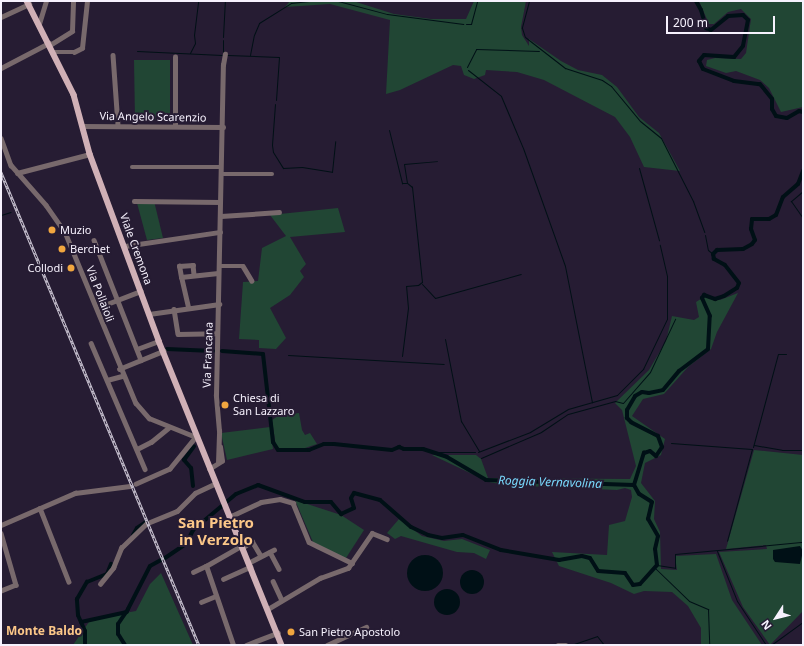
<!DOCTYPE html>
<html>
<head>
<meta charset="utf-8">
<style>
  body { margin:0 }
  #map { position:relative; width:804px; height:646px; overflow:hidden; background:#261c33; font-family:"Noto Sans",sans-serif }
  div>[style] { position:absolute }
  [style*='--x'] { left:calc(var(--x)*1px); top:calc(var(--y)*1px); width:calc(var(--w)*1px); rotate:calc(var(--a)*1deg) }
  .green>* { inset:0; background:#214634 }
  .water>* { inset:0; background:#001016 }
  .round { border-radius:50% }
  .stream>* { height:1px; margin:-0.5px; padding:0 0.5px; transform-origin:0.5px; border-radius:0.5px; background:#001016 }
  .canal>* { height:4px; margin:-2px; padding:0 2px; transform-origin:2px; border-radius:2px; background:#001016 }
  .minor>* { height:4.5px; margin:-2.25px; padding:0 2.25px; transform-origin:2.25px; border-radius:2.25px; background:#78696c }
  .major>* { height:5.5px; margin:-2.75px; padding:0 2.75px; transform-origin:2.75px; border-radius:2.75px; background:#d0b0b6 }
  .rail>* { height:2.5px; margin-top:-1.25px; transform-origin:0; background:repeating-linear-gradient(90deg,#261c33 0 3px,#cbc5d3 0 6px); box-sizing:border-box; border-block:1px solid #cbc5d3 }
  .dots>* { width:11px; height:11px; translate:-50% -50%; box-sizing:border-box; border:2px solid #261c33; border-radius:50% }
  span { translate:-50% -50%; white-space:nowrap; text-align:center; line-height:1.15; -webkit-text-stroke:4px #261c33; paint-order:stroke }
  .street-label { font-size:11px; color:#f6f1fd }
  .poi-label { font-size:11px; color:#f6f1fd }
  .left { translate:0 -50%; text-align:left }
  .right { translate:-100% -50%; text-align:right }
  .water-label { font-size:12px; color:#79d9fd; font-style:italic }
  .neighbourhood-label { font-size:12px; color:#fcc788; font-weight:700 }
  .district-label { font-size:15px; color:#fcc788; font-weight:700 }
  .frame { position:absolute; inset:0; border:2px solid #f6f1fd; pointer-events:none }
  .north { position:absolute; left:756px; top:598px; width:40px; height:40px; -webkit-text-stroke:3px #261c33; paint-order:stroke; rotate:234deg; font-size:11px; font-weight:700; line-height:16px; text-align:center; color:#f6f1fd }
  .north::after { content:''; display:block; margin:auto; width:14px; height:18px; background:#f6f1fd; clip-path:polygon(50% 0,100% 100%,50% 72%,0 100%) }
  .scale { position:absolute; left:666px; top:16px; width:109px; height:18px; box-sizing:border-box; border:2px solid #f6f1fd; border-top:0; padding-left:5px; font-size:12px; line-height:14px; white-space:nowrap; color:#f6f1fd; -webkit-text-stroke:3px #261c33; paint-order:stroke }
</style>
</head>
<body>
<div id="map">
  <div class="green">
    <i style="clip-path:polygon(290px 1px,353px 1px,394px 14px,431px 19px,466px 19px,474px 1px,526px 1px,521px 27px,522px 35px,529px 46px,529px 39px,561px 61px,578px 70px,602px 75px,617px 87px,639px 117px,659px 133px,680px 171px,644px 167px,630px 137px,615px 117px,544px 80px,517px 72px,486px 70px,485px 75px,474px 79px,464px 75px,461px 66px,453px 65px,400px 90px,386px 94px,390px 20px,330px 4px,285px 7px)"></i>
    <i style="clip-path:polygon(699px 1px,803px 1px,803px 107px,781px 112px,769px 88px,760px 80px,736px 71px,726px 73px,706px 66px,707px 60px,715px 58px,741px 59px,746px 53px,751px 19px,741px 9px,728px 12px,714px 24px,709px 24px)"></i>
    <i style="clip-path:polygon(134px 60px,170px 60px,170px 120px,135px 120px)"></i>
    <i style="clip-path:polygon(154px 201px,163px 238px,147px 240px,137px 203px)"></i>
    <i style="clip-path:polygon(338px 208px,345px 232px,290px 237px,306px 264px,300px 271px,304px 277px,290px 295px,270px 308px,286px 338px,276px 349px,259px 348px,259px 340px,239px 339px,243px 282px,258px 281px,262px 248px,286px 236px,270px 215px)"></i>
    <i style="clip-path:polygon(738px 293px,717px 332px,711px 349px,688px 367px,664px 394px,643px 399px,632px 416px,665px 439px,661px 455px,645px 463px,641px 483px,655px 501px,654px 519px,660px 532px,661px 569px,677px 570px,675px 556px,716px 554px,732px 600px,762px 645px,701px 645px,701px 628px,688px 606px,672px 592px,644px 591px,634px 594px,611px 583px,559px 566px,552px 552px,607px 555px,609px 525px,625px 521px,632px 497px,631px 490px,625px 488px,617px 490px,505px 485px,489px 482px,432px 455px,476px 455px,481px 459px,488px 478px,630px 479px,636px 466px,622px 410px,615px 403px,649px 370px,666px 341px,672px 316px,694px 320px,699px 317px,696px 302px,704px 297px,720px 300px)"></i>
    <i style="clip-path:polygon(299px 413px,302px 430px,305px 435px,310px 433px,317px 444px,305px 448px,280px 449px,276px 447px,272px 420px,278px 416px)"></i>
    <i style="clip-path:polygon(270px 427px,273px 449px,227px 460px,221px 433px)"></i>
    <i style="clip-path:polygon(754px 450px,803px 455px,803px 611px,770px 645px,743px 607px,719px 552px,767px 549px,766px 545px,726px 549px)"></i>
    <i style="clip-path:polygon(295px 500px,341px 515px,364px 530px,346px 558px,316px 549px)"></i>
    <i style="clip-path:polygon(399px 519px,422px 536px,444px 541px,462px 539px,490px 550px,486px 559px,474px 553px,457px 552px,401px 536px,395px 539px,387px 533px)"></i>
    <i style="clip-path:polygon(161px 573px,193px 645px,73px 645px,91px 619px,136px 611px,150px 584px)"></i>
  </div>
  <div class="water">
    <i style="clip-path:polygon(800px 546px,803px 551px,800px 564px,775px 562px,773px 559px,773px 550px)"></i>
    <i class="round" style="left:407px;top:555px;width:36px;height:36px"></i>
    <i class="round" style="left:460px;top:570px;width:24px;height:24px"></i>
    <i class="round" style="left:434px;top:589px;width:26px;height:26px"></i>
  </div>
  <div class="stream">
    <i style="--x:338;--y:1;--w:51;--a:14.9"></i>
    <i style="--x:387;--y:14;--w:77;--a:7.5"></i>
    <i style="--x:529;--y:1;--w:28;--a:105"></i>
    <i style="--x:522;--y:28;--w:9;--a:72"></i>
    <i style="--x:525;--y:37;--w:51;--a:37.8"></i>
    <i style="--x:565;--y:68;--w:39;--a:18"></i>
    <i style="--x:602;--y:80;--w:11;--a:34"></i>
    <i style="--x:611;--y:86;--w:45;--a:50.4"></i>
    <i style="--x:640;--y:121;--w:27;--a:39"></i>
    <i style="--x:661;--y:138;--w:71;--a:63.1"></i>
    <i style="--x:693;--y:201;--w:33;--a:70"></i>
    <i style="--x:466;--y:24;--w:5;--a:0"></i>
    <i style="--x:471;--y:24;--w:24;--a:-75"></i>
    <i style="--x:223;--y:37;--w:36;--a:-87"></i>
    <i style="--x:223;--y:40;--w:13;--a:90"></i>
    <i style="--x:137;--y:51;--w:85;--a:2.7"></i>
    <i style="--x:190;--y:53;--w:11;--a:-63"></i>
    <i style="--x:195;--y:43;--w:8;--a:-97"></i>
    <i style="--x:194;--y:35;--w:34;--a:-83"></i>
    <i style="--x:227;--y:55;--w:52;--a:2.2"></i>
    <i style="--x:279;--y:57;--w:43;--a:94"></i>
    <i style="--x:250;--y:55;--w:20;--a:-79"></i>
    <i style="--x:254;--y:35;--w:13;--a:-67"></i>
    <i style="--x:259;--y:23;--w:38;--a:-32"></i>
    <i style="--x:291;--y:3;--w:18;--a:-6"></i>
    <i style="--x:467;--y:67;--w:20;--a:-63"></i>
    <i style="--x:476;--y:49;--w:63;--a:1.8"></i>
    <i style="--x:468;--y:70;--w:42;--a:38.2"></i>
    <i style="--x:501;--y:96;--w:56;--a:67.1"></i>
    <i style="--x:523;--y:148;--w:125;--a:70.4"></i>
    <i style="--x:565;--y:266;--w:139;--a:78.8"></i>
    <i style="--x:275;--y:104;--w:41;--a:94.2"></i>
    <i style="--x:272;--y:145;--w:7;--a:82"></i>
    <i style="--x:273;--y:152;--w:19;--a:58"></i>
    <i style="--x:283;--y:168;--w:19;--a:-3"></i>
    <i style="--x:302;--y:167;--w:30;--a:9"></i>
    <i style="--x:332;--y:172;--w:31;--a:-84"></i>
    <i style="--x:389;--y:130;--w:55;--a:76.2"></i>
    <i style="--x:402;--y:183;--w:4;--a:0"></i>
    <i style="--x:639;--y:168;--w:75;--a:74.5"></i>
    <i style="--x:803;--y:191;--w:16;--a:140"></i>
    <i style="--x:791;--y:201;--w:21;--a:55"></i>
    <i style="--x:1;--y:215;--w:10;--a:-17"></i>
    <i style="--x:705;--y:235;--w:15;--a:79"></i>
    <i style="--x:708;--y:250;--w:6;--a:39"></i>
    <i style="--x:422;--y:284;--w:19;--a:47"></i>
    <i style="--x:435;--y:298;--w:89;--a:-15.6"></i>
    <i style="--x:445;--y:339;--w:84;--a:79"></i>
    <i style="--x:461;--y:421;--w:35;--a:59"></i>
    <i style="--x:288;--y:355;--w:156;--a:3.3"></i>
    <i style="--x:402;--y:356;--w:48;--a:-82.9"></i>
    <i style="--x:408;--y:308;--w:22;--a:-95"></i>
    <i style="--x:406;--y:286;--w:12;--a:-5"></i>
    <i style="--x:418;--y:285;--w:5;--a:-37"></i>
    <i style="--x:422;--y:282;--w:96;--a:-96"></i>
    <i style="--x:412;--y:187;--w:6;--a:-141"></i>
    <i style="--x:407;--y:183;--w:19;--a:-99"></i>
    <i style="--x:404;--y:164;--w:33;--a:-5"></i>
    <i style="--x:671;--y:443;--w:81;--a:4.2"></i>
    <i style="--x:752;--y:449;--w:95;--a:105.2"></i>
    <i style="--x:754;--y:445;--w:28;--a:10"></i>
    <i style="--x:782;--y:450;--w:21;--a:0"></i>
    <i style="--x:753;--y:447;--w:96;--a:-75"></i>
    <i style="--x:778;--y:354;--w:8;--a:0"></i>
    <i style="--x:436;--y:452;--w:39;--a:0"></i>
    <i style="--x:478;--y:452;--w:56;--a:-21"></i>
    <i style="--x:530;--y:432;--w:44;--a:-31.2"></i>
    <i style="--x:568;--y:409;--w:51;--a:-15.9"></i>
    <i style="--x:617;--y:395;--w:37;--a:-45"></i>
    <i style="--x:643;--y:369;--w:55;--a:-64.4"></i>
    <i style="--x:667;--y:319;--w:43;--a:-90"></i>
    <i style="--x:667;--y:276;--w:32;--a:-103"></i>
    <i style="--x:481;--y:458;--w:65;--a:-23.4"></i>
    <i style="--x:541;--y:432;--w:32;--a:-34"></i>
    <i style="--x:568;--y:414;--w:49;--a:-15.5"></i>
    <i style="--x:615;--y:401;--w:8;--a:14"></i>
    <i style="--x:623;--y:403;--w:41;--a:-48.9"></i>
    <i style="--x:650;--y:372;--w:59;--a:-64.7"></i>
    <i style="--x:717;--y:551;--w:54;--a:68.2"></i>
    <i style="--x:737;--y:601;--w:53;--a:56.6"></i>
    <i style="--x:657;--y:565;--w:18;--a:9"></i>
    <i style="--x:675;--y:568;--w:14;--a:-90"></i>
    <i style="--x:675;--y:554;--w:129;--a:-5.4"></i>
    <i style="--x:655;--y:568;--w:47;--a:44.1"></i>
    <i style="--x:689;--y:601;--w:21;--a:23"></i>
    <i style="--x:708;--y:609;--w:36;--a:88"></i>
    <i style="--x:574;--y:644;--w:24;--a:-19"></i>
    <i style="--x:597;--y:636;--w:11;--a:52"></i>
    <i style="--x:771;--y:645;--w:39;--a:-36"></i>
  </div>
  <div class="canal">
    <i style="--x:696;--y:1;--w:10;--a:61"></i>
    <i style="--x:701;--y:10;--w:19;--a:74"></i>
    <i style="--x:706;--y:28;--w:5;--a:22"></i>
    <i style="--x:711;--y:30;--w:22;--a:-39"></i>
    <i style="--x:728;--y:16;--w:15;--a:-4"></i>
    <i style="--x:743;--y:15;--w:7;--a:45"></i>
    <i style="--x:748;--y:20;--w:26;--a:101"></i>
    <i style="--x:743;--y:46;--w:14;--a:129"></i>
    <i style="--x:734;--y:57;--w:30;--a:-176"></i>
    <i style="--x:704;--y:55;--w:8;--a:130"></i>
    <i style="--x:699;--y:61;--w:9;--a:63"></i>
    <i style="--x:703;--y:69;--w:33;--a:21"></i>
    <i style="--x:734;--y:81;--w:26;--a:7"></i>
    <i style="--x:760;--y:84;--w:19;--a:51"></i>
    <i style="--x:772;--y:99;--w:10;--a:90"></i>
    <i style="--x:772;--y:109;--w:8;--a:60"></i>
    <i style="--x:776;--y:116;--w:11;--a:10"></i>
    <i style="--x:787;--y:118;--w:14;--a:-30"></i>
    <i style="--x:799;--y:111;--w:4;--a:14"></i>
    <i style="--x:167;--y:349;--w:46;--a:2.5"></i>
    <i style="--x:222;--y:351;--w:41;--a:4.2"></i>
    <i style="--x:263;--y:354;--w:89;--a:83.5"></i>
    <i style="--x:273;--y:442;--w:9;--a:58"></i>
    <i style="--x:278;--y:450;--w:31;--a:0"></i>
    <i style="--x:309;--y:450;--w:16;--a:-22"></i>
    <i style="--x:324;--y:444;--w:10;--a:0"></i>
    <i style="--x:334;--y:444;--w:58;--a:5.9"></i>
    <i style="--x:392;--y:450;--w:8;--a:-23"></i>
    <i style="--x:399;--y:447;--w:5;--a:22"></i>
    <i style="--x:404;--y:449;--w:19;--a:0"></i>
    <i style="--x:423;--y:449;--w:25;--a:18"></i>
    <i style="--x:447;--y:457;--w:45;--a:30.5"></i>
    <i style="--x:486;--y:480;--w:148;--a:1.9"></i>
    <i style="--x:193;--y:486;--w:18;--a:-96"></i>
    <i style="--x:191;--y:468;--w:11;--a:-131"></i>
    <i style="--x:184;--y:460;--w:17;--a:-54"></i>
    <i style="--x:133;--y:535;--w:8;--a:-60"></i>
    <i style="--x:137;--y:528;--w:11;--a:-34"></i>
    <i style="--x:165;--y:558;--w:25;--a:-34"></i>
    <i style="--x:186;--y:544;--w:16;--a:-63"></i>
    <i style="--x:193;--y:530;--w:56;--a:-39.9"></i>
    <i style="--x:236;--y:494;--w:24;--a:-22"></i>
    <i style="--x:258;--y:485;--w:50;--a:19.9"></i>
    <i style="--x:305;--y:502;--w:26;--a:0"></i>
    <i style="--x:331;--y:502;--w:16;--a:50"></i>
    <i style="--x:341;--y:514;--w:14;--a:-25"></i>
    <i style="--x:354;--y:508;--w:10;--a:-107"></i>
    <i style="--x:351;--y:498;--w:6;--a:-59"></i>
    <i style="--x:354;--y:493;--w:27;--a:15"></i>
    <i style="--x:380;--y:500;--w:41;--a:41.1"></i>
    <i style="--x:411;--y:527;--w:19;--a:25"></i>
    <i style="--x:428;--y:535;--w:14;--a:12"></i>
    <i style="--x:442;--y:538;--w:21;--a:-8"></i>
    <i style="--x:463;--y:535;--w:41;--a:21.5"></i>
    <i style="--x:501;--y:550;--w:59;--a:9.8"></i>
    <i style="--x:559;--y:560;--w:23;--a:-10"></i>
    <i style="--x:582;--y:556;--w:8;--a:14"></i>
    <i style="--x:590;--y:558;--w:15;--a:58"></i>
    <i style="--x:598;--y:571;--w:27;--a:4"></i>
    <i style="--x:625;--y:573;--w:14;--a:56"></i>
    <i style="--x:633;--y:585;--w:7;--a:-8"></i>
    <i style="--x:640;--y:584;--w:25;--a:-48"></i>
    <i style="--x:657;--y:565;--w:16;--a:-97"></i>
    <i style="--x:655;--y:549;--w:13;--a:-77"></i>
    <i style="--x:658;--y:536;--w:20;--a:-120"></i>
    <i style="--x:648;--y:519;--w:17;--a:-77"></i>
    <i style="--x:652;--y:502;--w:15;--a:-148"></i>
    <i style="--x:639;--y:494;--w:10;--a:-119"></i>
    <i style="--x:634;--y:485;--w:34;--a:-73"></i>
    <i style="--x:644;--y:453;--w:6;--a:-18"></i>
    <i style="--x:650;--y:451;--w:8;--a:40"></i>
    <i style="--x:656;--y:456;--w:11;--a:-56"></i>
    <i style="--x:662;--y:447;--w:12;--a:-110"></i>
    <i style="--x:658;--y:436;--w:30;--a:-153"></i>
    <i style="--x:631;--y:422;--w:6;--a:-135"></i>
    <i style="--x:627;--y:418;--w:8;--a:-90"></i>
    <i style="--x:627;--y:410;--w:16;--a:-60"></i>
    <i style="--x:635;--y:396;--w:8;--a:-30"></i>
    <i style="--x:642;--y:392;--w:7;--a:8"></i>
    <i style="--x:649;--y:393;--w:14;--a:-12"></i>
    <i style="--x:663;--y:390;--w:25;--a:-50"></i>
    <i style="--x:679;--y:371;--w:36;--a:-37"></i>
    <i style="--x:708;--y:349;--w:33;--a:-87"></i>
    <i style="--x:710;--y:316;--w:20;--a:-114"></i>
    <i style="--x:702;--y:298;--w:4;--a:-56"></i>
    <i style="--x:704;--y:295;--w:12;--a:20"></i>
    <i style="--x:715;--y:299;--w:9;--a:-18"></i>
    <i style="--x:724;--y:296;--w:15;--a:-32"></i>
    <i style="--x:737;--y:288;--w:5;--a:-68"></i>
    <i style="--x:739;--y:283;--w:23;--a:-128"></i>
    <i style="--x:725;--y:265;--w:13;--a:-151"></i>
    <i style="--x:714;--y:259;--w:5;--a:-101"></i>
    <i style="--x:713;--y:254;--w:6;--a:-45"></i>
    <i style="--x:717;--y:250;--w:26;--a:-2"></i>
    <i style="--x:743;--y:249;--w:10;--a:-29"></i>
    <i style="--x:752;--y:244;--w:5;--a:-53"></i>
    <i style="--x:755;--y:240;--w:12;--a:-110"></i>
    <i style="--x:751;--y:229;--w:10;--a:-84"></i>
    <i style="--x:752;--y:219;--w:17;--a:0"></i>
    <i style="--x:769;--y:219;--w:8;--a:-30"></i>
    <i style="--x:776;--y:215;--w:19;--a:-69"></i>
    <i style="--x:783;--y:197;--w:20;--a:-41"></i>
    <i style="--x:798;--y:184;--w:14;--a:-69"></i>
    <i style="--x:81;--y:622;--w:47;--a:-12.3"></i>
    <i style="--x:85;--y:645;--w:14;--a:-90"></i>
    <i style="--x:85;--y:631;--w:17;--a:-114"></i>
    <i style="--x:78;--y:615;--w:16;--a:-94"></i>
    <i style="--x:77;--y:599;--w:20;--a:-60"></i>
    <i style="--x:87;--y:582;--w:22;--a:-22"></i>
    <i style="--x:107;--y:574;--w:11;--a:-68"></i>
    <i style="--x:125;--y:645;--w:13;--a:-122"></i>
    <i style="--x:118;--y:634;--w:10;--a:-90"></i>
    <i style="--x:118;--y:624;--w:18;--a:-56"></i>
    <i style="--x:128;--y:609;--w:48;--a:-62.9"></i>
    <i style="--x:150;--y:566;--w:13;--a:-29"></i>
  </div>
  <div class="minor">
    <i style="--x:1;--y:17;--w:31;--a:-25"></i>
    <i style="--x:39;--y:24;--w:24;--a:-73"></i>
    <i style="--x:50;--y:45;--w:26;--a:-32"></i>
    <i style="--x:72;--y:31;--w:30;--a:-88"></i>
    <i style="--x:53;--y:52;--w:21;--a:0"></i>
    <i style="--x:74;--y:52;--w:9;--a:-27"></i>
    <i style="--x:82;--y:48;--w:47;--a:-83.9"></i>
    <i style="--x:113;--y:55;--w:70;--a:85.9"></i>
    <i style="--x:1;--y:68;--w:54;--a:-27.5"></i>
    <i style="--x:82;--y:126;--w:141;--a:0.4"></i>
    <i style="--x:175;--y:126;--w:69;--a:-90"></i>
    <i style="--x:1;--y:138;--w:29;--a:70"></i>
    <i style="--x:11;--y:165;--w:53;--a:48.8"></i>
    <i style="--x:46;--y:205;--w:33;--a:55"></i>
    <i style="--x:65;--y:232;--w:185;--a:67.5"></i>
    <i style="--x:136;--y:403;--w:20;--a:49"></i>
    <i style="--x:149;--y:418;--w:51;--a:22"></i>
    <i style="--x:196;--y:437;--w:41;--a:129.1"></i>
    <i style="--x:170;--y:469;--w:37;--a:156"></i>
    <i style="--x:132;--y:167;--w:89;--a:0"></i>
    <i style="--x:17;--y:173;--w:75;--a:-14.6"></i>
    <i style="--x:221;--y:174;--w:51;--a:0"></i>
    <i style="--x:134;--y:201;--w:86;--a:0.7"></i>
    <i style="--x:221;--y:216;--w:58;--a:-3.9"></i>
    <i style="--x:94;--y:240;--w:129;--a:68.6"></i>
    <i style="--x:125;--y:246;--w:96;--a:-8.4"></i>
    <i style="--x:219;--y:266;--w:24;--a:0"></i>
    <i style="--x:243;--y:266;--w:17;--a:59"></i>
    <i style="--x:181;--y:277;--w:11;--a:-100"></i>
    <i style="--x:179;--y:266;--w:14;--a:-4"></i>
    <i style="--x:193;--y:265;--w:10;--a:84"></i>
    <i style="--x:107;--y:304;--w:36;--a:-21"></i>
    <i style="--x:188;--y:307;--w:31;--a:-103"></i>
    <i style="--x:181;--y:277;--w:37;--a:-6"></i>
    <i style="--x:174;--y:309;--w:25;--a:81"></i>
    <i style="--x:178;--y:334;--w:39;--a:-1"></i>
    <i style="--x:149;--y:314;--w:71;--a:-8.1"></i>
    <i style="--x:91;--y:343;--w:137;--a:66.8"></i>
    <i style="--x:137;--y:349;--w:23;--a:-20"></i>
    <i style="--x:119;--y:369;--w:48;--a:-22.2"></i>
    <i style="--x:107;--y:380;--w:16;--a:-15"></i>
    <i style="--x:137;--y:449;--w:16;--a:-27"></i>
    <i style="--x:151;--y:442;--w:22;--a:-39"></i>
    <i style="--x:218;--y:463;--w:32;--a:-88"></i>
    <i style="--x:219;--y:431;--w:36;--a:-95"></i>
    <i style="--x:216;--y:395;--w:330;--a:-88.8"></i>
    <i style="--x:223;--y:65;--w:11;--a:-80"></i>
    <i style="--x:209;--y:469;--w:15;--a:-32"></i>
    <i style="--x:222;--y:461;--w:14;--a:-98"></i>
    <i style="--x:40;--y:508;--w:79;--a:68.6"></i>
    <i style="--x:229;--y:517;--w:35;--a:-25"></i>
    <i style="--x:261;--y:502;--w:19;--a:-9"></i>
    <i style="--x:280;--y:499;--w:14;--a:17"></i>
    <i style="--x:293;--y:503;--w:42;--a:67.7"></i>
    <i style="--x:309;--y:542;--w:48;--a:26"></i>
    <i style="--x:150;--y:522;--w:29;--a:-22"></i>
    <i style="--x:177;--y:511;--w:25;--a:-45"></i>
    <i style="--x:195;--y:493;--w:23;--a:-25"></i>
    <i style="--x:1;--y:525;--w:81;--a:-23.4"></i>
    <i style="--x:75;--y:493;--w:55;--a:-7.3"></i>
    <i style="--x:1;--y:533;--w:54;--a:73.9"></i>
    <i style="--x:16;--y:585;--w:16;--a:158"></i>
    <i style="--x:242;--y:548;--w:12;--a:-35"></i>
    <i style="--x:252;--y:541;--w:17;--a:59"></i>
    <i style="--x:270;--y:552;--w:19;--a:62"></i>
    <i style="--x:248;--y:563;--w:29;--a:-27"></i>
    <i style="--x:193;--y:572;--w:14;--a:-25"></i>
    <i style="--x:223;--y:579;--w:30;--a:-24"></i>
    <i style="--x:273;--y:581;--w:21;--a:65"></i>
    <i style="--x:100;--y:584;--w:21;--a:-51"></i>
    <i style="--x:113;--y:568;--w:22;--a:-68"></i>
    <i style="--x:121;--y:548;--w:35;--a:-44"></i>
    <i style="--x:201;--y:602;--w:16;--a:-22"></i>
    <i style="--x:268;--y:609;--w:61;--a:-30.8"></i>
    <i style="--x:320;--y:578;--w:30;--a:-20"></i>
    <i style="--x:348;--y:568;--w:42;--a:-55.6"></i>
    <i style="--x:372;--y:533;--w:16;--a:22"></i>
    <i style="--x:233;--y:645;--w:83;--a:-108.9"></i>
    <i style="--x:206;--y:566;--w:40;--a:-29.7"></i>
    <i style="--x:246;--y:645;--w:34;--a:-21"></i>
    <i style="--x:327;--y:645;--w:43;--a:-24.8"></i>
    <i style="--x:558;--y:645;--w:8;--a:0"></i>
  </div>
  <div class="major">
    <i style="--x:27;--y:1;--w:105;--a:63.4"></i>
    <i style="--x:74;--y:95;--w:61;--a:74.8"></i>
    <i style="--x:90;--y:154;--w:199;--a:69.7"></i>
    <i style="--x:159;--y:341;--w:328;--a:68"></i>
  </div>
  <div class="rail">
    <i style="--x:1;--y:172;--w:513;--a:67.29"></i>
  </div>
  <div class="dots">
    <i style="left:52px;top:230px;background:#f1a63f"></i>
    <i style="left:62px;top:249px;background:#f1a63f"></i>
    <i style="left:71px;top:268px;background:#f1a63f"></i>
    <i style="left:225px;top:405px;background:#f1a63f"></i>
    <i style="left:291px;top:632px;background:#f1a63f"></i>
  </div>
  <div class="street-label">
    <span style="left:153px;top:117px;rotate:1deg">Via Angelo Scarenzio</span>
    <span style="left:136px;top:249px;rotate:70deg">Viale Cremona</span>
    <span style="left:100px;top:294px;rotate:69deg">Via Pollaioli</span>
    <span style="left:208px;top:355px;rotate:-88deg">Via Francana</span>
  </div>
  <div class="poi-label">
    <span class="left" style="left:60px;top:230px">Muzio</span>
    <span class="left" style="left:70px;top:249px">Berchet</span>
    <span class="right" style="left:63px;top:268px">Collodi</span>
    <span class="left" style="left:233px;top:405px">Chiesa di<br>San Lazzaro</span>
    <span class="left" style="left:299px;top:632px">San Pietro Apostolo</span>
  </div>
  <div class="water-label">
    <span style="left:550px;top:482px;rotate:2deg">Roggia Vernavolina</span>
  </div>
  <div class="neighbourhood-label">
    <span style="left:44px;top:631px">Monte Baldo</span>
  </div>
  <div class="district-label">
    <span style="left:216px;top:531px">San Pietro<br>in Verzolo</span>
  </div>
  <div class="frame"></div>
  <div class="north">N</div>
  <div class="scale">200 m</div>
</div>
</body>
</html>
